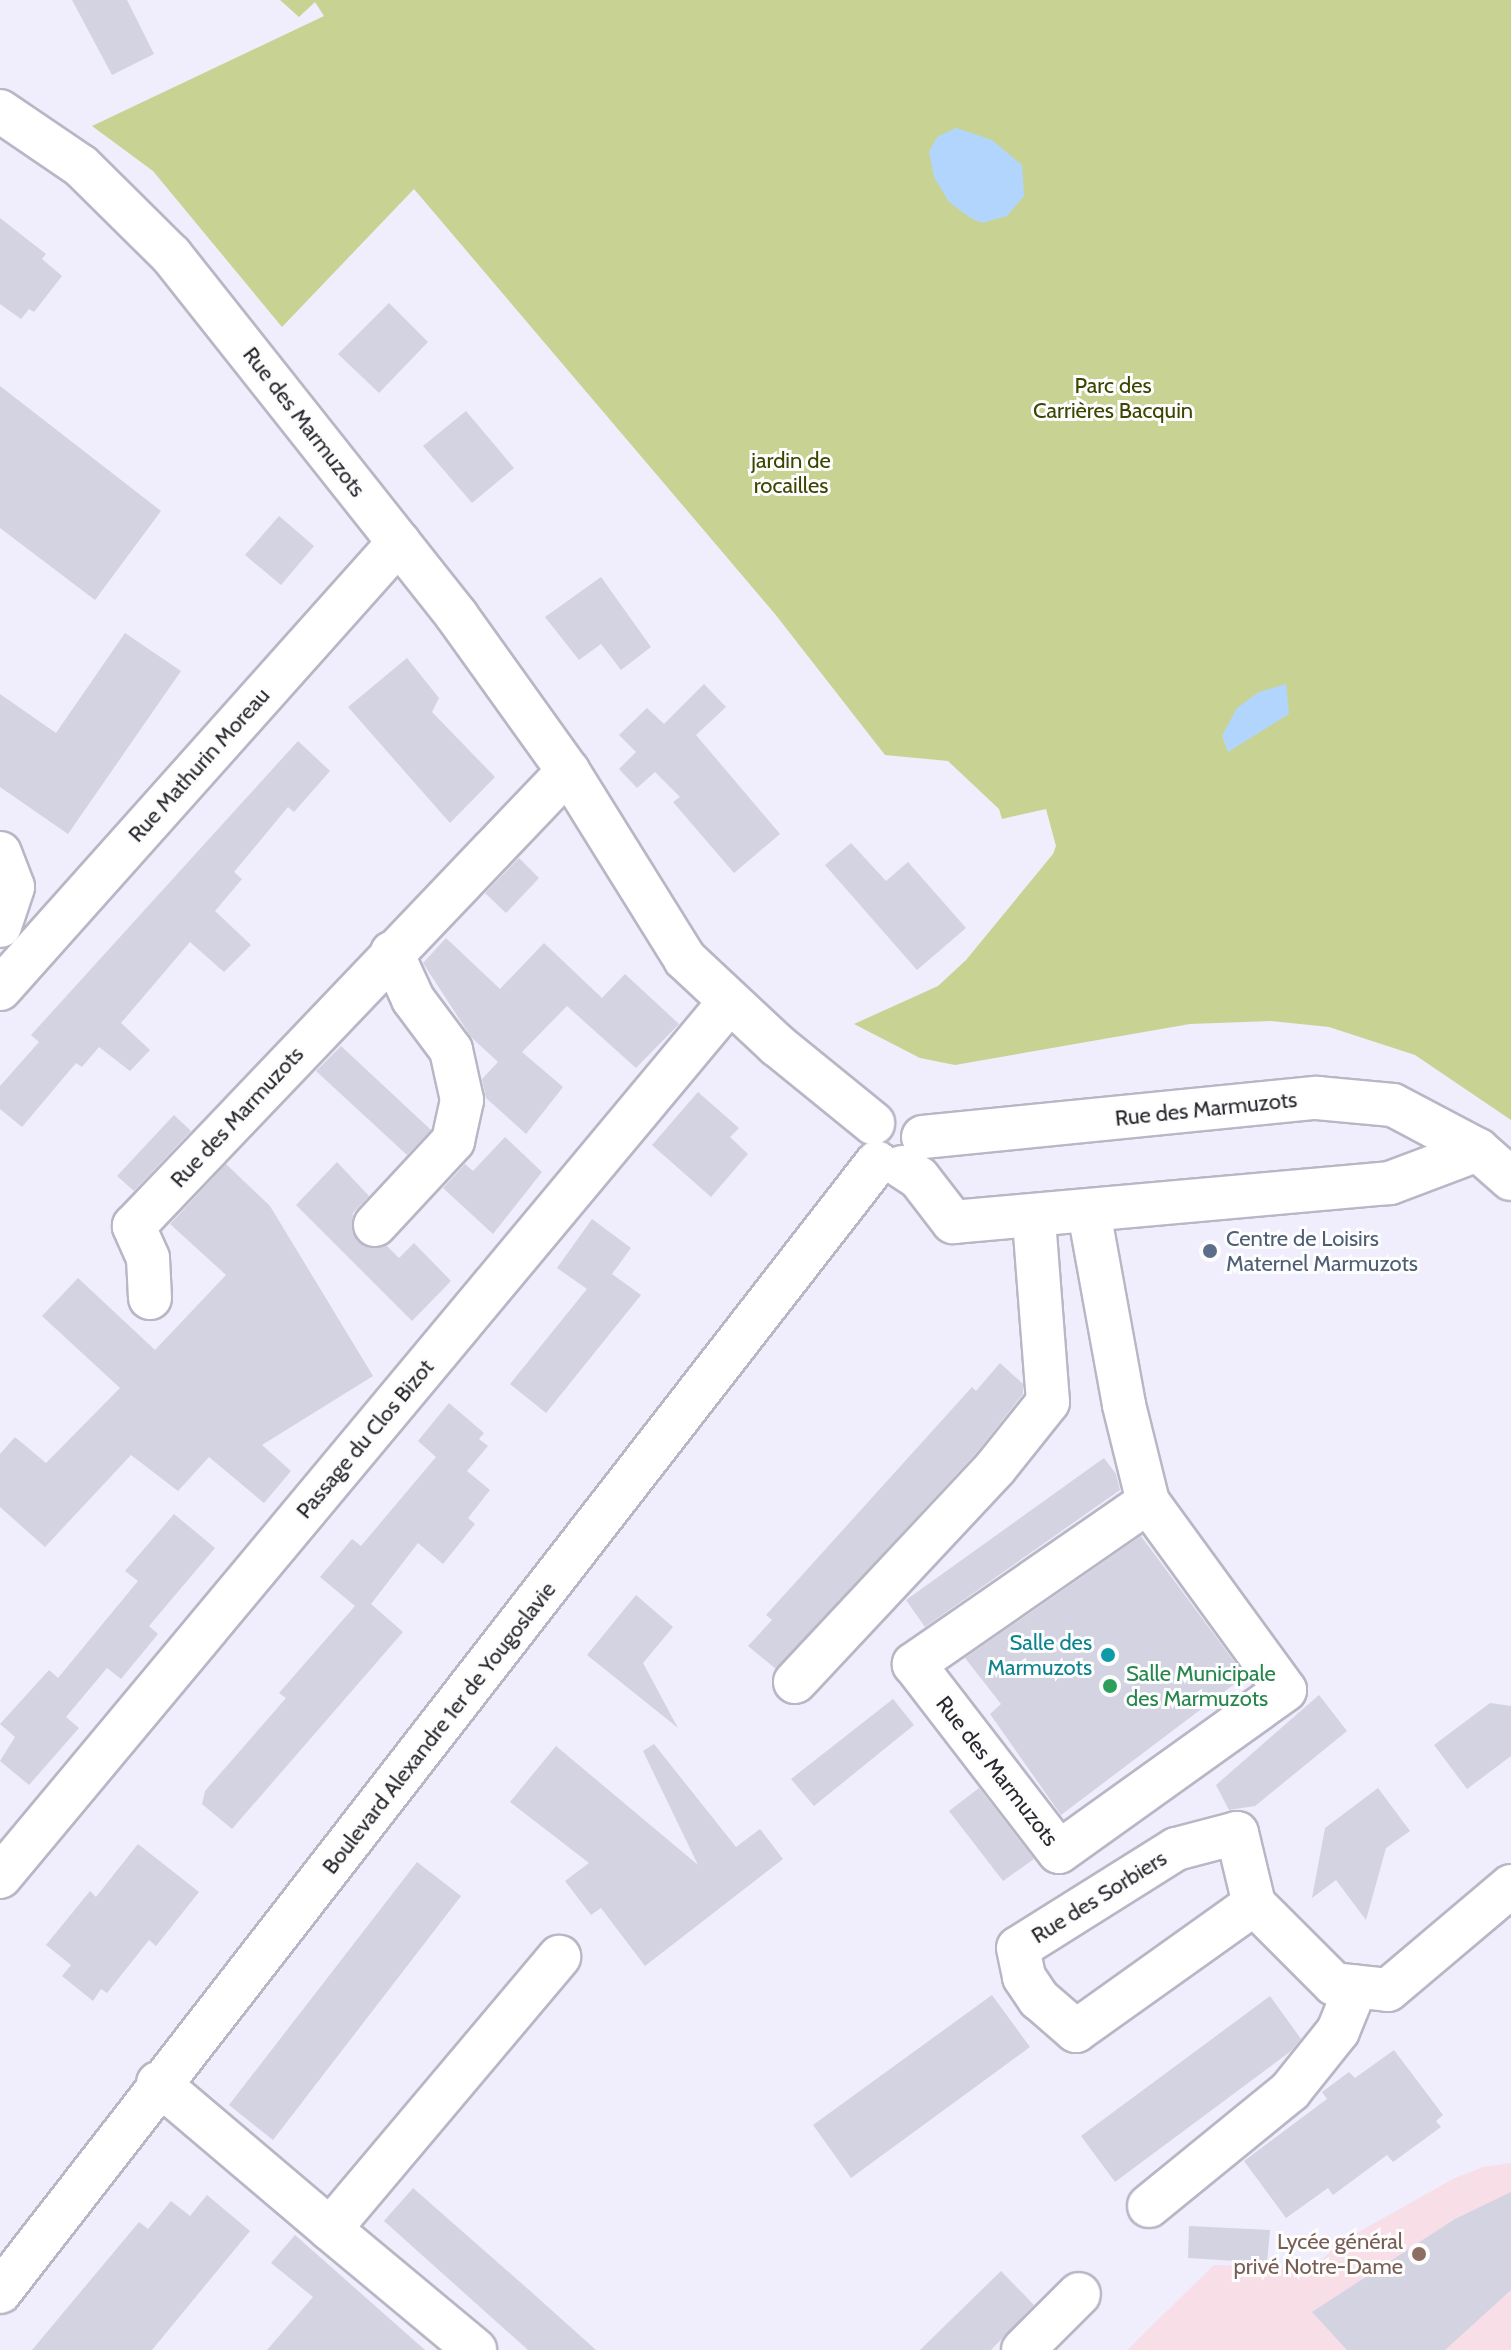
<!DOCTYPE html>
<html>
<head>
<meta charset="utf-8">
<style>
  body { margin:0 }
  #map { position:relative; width:1511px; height:2350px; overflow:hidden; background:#f0edfd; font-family:Cabin,sans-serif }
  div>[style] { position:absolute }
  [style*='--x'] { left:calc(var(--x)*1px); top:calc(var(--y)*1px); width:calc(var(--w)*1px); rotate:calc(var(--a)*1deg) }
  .education>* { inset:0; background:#f7dee7 }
  .green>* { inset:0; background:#c8d393 }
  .water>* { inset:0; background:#b2d5fd }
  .building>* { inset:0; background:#d4d3e2 }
  .roads { filter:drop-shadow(2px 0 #b9b6c5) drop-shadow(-2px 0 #b9b6c5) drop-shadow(0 2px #b9b6c5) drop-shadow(0 -2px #b9b6c5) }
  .minor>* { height:42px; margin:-21px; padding:0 21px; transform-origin:21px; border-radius:21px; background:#fff }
  .dots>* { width:22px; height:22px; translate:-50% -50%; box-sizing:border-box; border:4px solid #fdfdfd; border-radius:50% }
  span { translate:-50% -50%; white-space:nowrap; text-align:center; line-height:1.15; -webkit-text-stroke:6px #fdfdfd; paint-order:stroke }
  .park-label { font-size:22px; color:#3d4500 }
  .street-label { font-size:22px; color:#29282e }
  .service-label { font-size:22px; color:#4e5e75 }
  .left { translate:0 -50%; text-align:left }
  .culture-label { font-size:22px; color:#0d838f }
  .right { translate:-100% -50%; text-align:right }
  .leisure-label { font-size:22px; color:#27864d }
  .education-label { font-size:22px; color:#785e54 }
</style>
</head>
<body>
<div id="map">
  <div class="education">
    <i style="clip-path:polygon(1511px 2163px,1511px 2350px,1127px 2350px,1214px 2265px,1315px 2267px,1339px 2243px,1453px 2179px,1483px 2167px)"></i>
  </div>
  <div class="green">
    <i style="clip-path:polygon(280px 0,1511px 0,1511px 1120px,1415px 1055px,1329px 1027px,1271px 1021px,1190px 1024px,955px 1065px,920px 1058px,854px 1024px,938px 986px,966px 960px,1053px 854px,1056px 846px,1046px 809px,1002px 819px,999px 809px,948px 761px,885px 755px,775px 614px,414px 189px,282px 327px,153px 171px,92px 126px,324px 16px,315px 2px,299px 17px)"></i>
  </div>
  <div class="water">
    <i style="clip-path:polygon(956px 128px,992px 140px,1022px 165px,1024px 196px,1007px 216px,982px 223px,969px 217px,949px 202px,934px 177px,929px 152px,937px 137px)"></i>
    <i style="clip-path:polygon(1286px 684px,1289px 714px,1228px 752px,1222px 736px,1237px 708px,1259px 692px)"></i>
  </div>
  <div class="building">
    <i style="clip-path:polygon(72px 0,127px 0,154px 54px,112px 75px)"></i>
    <i style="clip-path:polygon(0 218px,46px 254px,42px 259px,62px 276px,34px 312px,29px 309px,21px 319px,0 304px)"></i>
    <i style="clip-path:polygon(389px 303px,428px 342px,379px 393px,338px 354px)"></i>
    <i style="clip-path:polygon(0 386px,161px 511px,95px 600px,0 528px)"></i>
    <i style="clip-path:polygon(466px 411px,514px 468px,472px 503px,423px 446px)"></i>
    <i style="clip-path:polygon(279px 516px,314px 546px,281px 585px,245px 555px)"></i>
    <i style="clip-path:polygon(601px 577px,651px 647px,621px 670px,601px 644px,579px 660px,545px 617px)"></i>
    <i style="clip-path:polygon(125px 633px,181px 671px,68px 834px,0 787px,0 694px,56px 733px)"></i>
    <i style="clip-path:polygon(407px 658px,439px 698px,432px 712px,495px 777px,450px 823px,348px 707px)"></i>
    <i style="clip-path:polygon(704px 684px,726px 707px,696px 735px,780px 834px,734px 873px,673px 802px,680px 797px,655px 772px,637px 788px,619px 769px,636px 752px,619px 735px,647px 708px,664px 724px)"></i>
    <i style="clip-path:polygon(298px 741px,330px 771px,294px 812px,288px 807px,234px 872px,242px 879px,215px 911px,251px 945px,224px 972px,190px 942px,121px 1023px,150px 1050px,130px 1071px,99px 1047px,82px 1067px,76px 1063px,22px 1127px,0 1109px,0 1086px,39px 1042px,31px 1035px)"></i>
    <i style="clip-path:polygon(851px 843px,886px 881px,908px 862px,966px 928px,917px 970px,825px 865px)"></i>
    <i style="clip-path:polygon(519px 858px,539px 878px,506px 913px,485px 893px)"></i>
    <i style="clip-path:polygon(446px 938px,500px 989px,544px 943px,602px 998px,625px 974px,679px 1024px,636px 1068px,567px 1006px,522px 1052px,563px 1087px,526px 1134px,486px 1098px,482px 1079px,498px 1062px,471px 1037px,423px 963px)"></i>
    <i style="clip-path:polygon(341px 1046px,431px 1130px,407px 1155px,316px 1071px)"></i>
    <i style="clip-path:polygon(698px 1092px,739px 1128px,730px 1137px,748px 1154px,711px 1197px,652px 1145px)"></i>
    <i style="clip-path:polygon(174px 1115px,191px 1131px,134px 1191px,117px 1176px)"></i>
    <i style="clip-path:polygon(505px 1137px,542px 1172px,493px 1234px,443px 1188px,465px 1164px,473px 1171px)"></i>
    <i style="clip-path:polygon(337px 1162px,369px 1196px,353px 1213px,352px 1231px,358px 1242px,370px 1248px,386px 1245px,399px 1258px,414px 1243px,451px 1281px,412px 1321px,296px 1205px)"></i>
    <i style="clip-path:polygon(226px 1164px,270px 1206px,373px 1376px,262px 1445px,291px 1471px,264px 1503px,209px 1457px,178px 1491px,131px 1455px,45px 1547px,0 1507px,0 1454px,15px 1437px,46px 1463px,120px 1388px,42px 1316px,78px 1278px,155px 1350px,226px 1275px,170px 1224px)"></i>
    <i style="clip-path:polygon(592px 1219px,631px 1248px,612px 1274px,641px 1295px,546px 1413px,510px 1384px,587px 1289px,557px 1268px)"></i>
    <i style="clip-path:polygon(1000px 1363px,1023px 1384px,1023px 1394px,978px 1451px,776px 1669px,748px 1646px,772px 1620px,766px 1615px,972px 1387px,976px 1391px)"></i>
    <i style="clip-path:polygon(449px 1403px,484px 1433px,479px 1439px,488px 1446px,467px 1471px,490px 1490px,468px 1518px,475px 1524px,443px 1564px,418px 1543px,371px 1604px,403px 1632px,232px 1829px,202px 1804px,205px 1791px,286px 1698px,279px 1693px,355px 1606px,320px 1577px,352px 1539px,361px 1546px,436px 1457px,418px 1441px)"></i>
    <i style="clip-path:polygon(1104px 1458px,1116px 1474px,1120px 1490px,925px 1627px,906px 1600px)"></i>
    <i style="clip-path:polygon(174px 1514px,215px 1548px,149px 1626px,158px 1634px,121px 1679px,107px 1668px,66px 1717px,79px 1728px,29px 1785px,0 1761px,15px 1737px,0 1724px,49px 1670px,58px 1678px,138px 1581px,125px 1571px)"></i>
    <i style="clip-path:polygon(1141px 1536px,1245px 1676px,1061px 1815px,990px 1714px,1001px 1704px,965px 1658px)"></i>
    <i style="clip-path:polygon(636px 1595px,673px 1627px,643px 1663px,678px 1728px,587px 1655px)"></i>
    <i style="clip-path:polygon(1319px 1695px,1347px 1731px,1255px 1806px,1229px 1810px,1216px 1785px)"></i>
    <i style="clip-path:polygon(893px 1699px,914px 1725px,814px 1806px,791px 1779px)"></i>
    <i style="clip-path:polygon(1490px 1703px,1511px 1706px,1511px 1756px,1467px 1789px,1434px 1745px)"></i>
    <i style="clip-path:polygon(654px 1744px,736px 1847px,760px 1829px,783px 1859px,645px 1966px,601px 1908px,591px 1915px,565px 1881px,589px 1863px,510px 1802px,556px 1746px,698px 1865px,643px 1751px)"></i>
    <i style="clip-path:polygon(979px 1788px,1034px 1859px,1003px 1881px,949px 1811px)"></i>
    <i style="clip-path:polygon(1378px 1788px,1410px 1831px,1386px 1848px,1366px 1920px,1336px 1880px,1312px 1898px,1325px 1828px)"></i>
    <i style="clip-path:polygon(138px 1844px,199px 1892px,156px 1946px,149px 1940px,107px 1993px,101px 1989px,93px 2001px,62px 1976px,71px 1965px,46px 1945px,90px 1891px,96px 1897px)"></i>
    <i style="clip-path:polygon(417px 1862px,461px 1896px,273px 2140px,229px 2105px)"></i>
    <i style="clip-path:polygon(992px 1995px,1030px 2047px,851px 2178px,813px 2125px)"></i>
    <i style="clip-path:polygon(1270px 1996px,1301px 2039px,1291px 2051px,1115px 2182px,1081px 2136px)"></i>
    <i style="clip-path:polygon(1394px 2050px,1443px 2115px,1436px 2121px,1441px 2127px,1393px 2162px,1387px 2155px,1333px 2195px,1328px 2188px,1286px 2218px,1244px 2161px,1327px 2099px,1322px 2092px,1349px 2072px,1355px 2078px)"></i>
    <i style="clip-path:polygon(413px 2188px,528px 2289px,596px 2350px,528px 2350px,384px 2221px)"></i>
    <i style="clip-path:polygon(1511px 2192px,1511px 2290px,1445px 2350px,1347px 2350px,1312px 2312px,1455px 2219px)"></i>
    <i style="clip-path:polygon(207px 2195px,250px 2231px,152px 2350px,32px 2350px,139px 2222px,148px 2229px,171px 2201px,190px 2216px)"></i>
    <i style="clip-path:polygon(1189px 2226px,1270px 2230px,1267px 2263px,1188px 2258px)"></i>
    <i style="clip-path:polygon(295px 2235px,425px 2350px,267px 2350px,313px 2297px,271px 2263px)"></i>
    <i style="clip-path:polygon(1001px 2271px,1034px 2305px,991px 2350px,920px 2350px)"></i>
  </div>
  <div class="roads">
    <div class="minor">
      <i style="--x:0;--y:111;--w:98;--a:34.2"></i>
      <i style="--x:81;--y:166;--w:127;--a:44.7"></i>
      <i style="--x:171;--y:255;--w:461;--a:51.6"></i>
      <i style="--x:457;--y:616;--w:191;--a:54.4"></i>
      <i style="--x:568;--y:771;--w:221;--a:58.1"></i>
      <i style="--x:685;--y:959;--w:126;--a:43.1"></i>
      <i style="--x:777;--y:1045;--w:124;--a:39.1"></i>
      <i style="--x:0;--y:853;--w:36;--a:69"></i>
      <i style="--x:13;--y:887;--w:41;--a:108.4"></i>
      <i style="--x:0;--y:989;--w:599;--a:-48.25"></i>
      <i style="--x:923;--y:1137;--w:396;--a:-5.7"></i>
      <i style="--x:1317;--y:1098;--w:76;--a:5.3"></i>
      <i style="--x:1393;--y:1105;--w:96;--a:27.9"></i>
      <i style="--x:1478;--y:1150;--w:44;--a:41.3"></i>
      <i style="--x:902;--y:1167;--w:20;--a:33"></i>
      <i style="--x:919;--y:1178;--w:56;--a:52.3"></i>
      <i style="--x:953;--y:1222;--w:439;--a:-5.1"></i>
      <i style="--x:1390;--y:1183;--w:94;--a:-20.6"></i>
      <i style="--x:1089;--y:1212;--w:196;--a:79.7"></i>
      <i style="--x:1124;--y:1405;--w:100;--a:76.1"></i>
      <i style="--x:1148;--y:1502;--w:285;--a:145.3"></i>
      <i style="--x:914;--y:1664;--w:237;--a:52.4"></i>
      <i style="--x:1059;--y:1852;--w:278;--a:-35.6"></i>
      <i style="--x:1285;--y:1690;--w:233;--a:-126.1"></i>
      <i style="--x:375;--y:1225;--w:115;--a:-47.1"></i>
      <i style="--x:453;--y:1141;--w:42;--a:-77.6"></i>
      <i style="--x:462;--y:1100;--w:51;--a:-102.4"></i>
      <i style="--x:451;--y:1050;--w:64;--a:-126.7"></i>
      <i style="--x:413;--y:999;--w:51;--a:-114.5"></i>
      <i style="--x:150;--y:1298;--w:40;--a:-92.9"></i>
      <i style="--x:148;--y:1258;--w:35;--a:-114"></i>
      <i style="--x:134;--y:1226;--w:629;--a:-46.35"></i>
      <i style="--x:795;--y:1682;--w:294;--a:-46.9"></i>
      <i style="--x:996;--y:1467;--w:83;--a:-51.3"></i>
      <i style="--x:1048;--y:1402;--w:185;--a:-94.4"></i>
      <i style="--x:0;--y:1877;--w:1140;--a:-50.19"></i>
      <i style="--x:1254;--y:1904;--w:73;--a:-103.5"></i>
      <i style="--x:1237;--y:1833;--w:63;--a:165.3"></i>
      <i style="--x:1176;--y:1849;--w:186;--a:147.9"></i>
      <i style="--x:1018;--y:1948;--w:30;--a:78"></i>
      <i style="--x:1024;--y:1977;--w:27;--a:56"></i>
      <i style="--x:1039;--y:1999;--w:49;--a:40.9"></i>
      <i style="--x:1076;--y:2031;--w:219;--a:-35.5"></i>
      <i style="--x:1254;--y:1904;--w:113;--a:45"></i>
      <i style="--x:1334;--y:1984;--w:54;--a:6.3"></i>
      <i style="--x:1388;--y:1990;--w:161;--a:-40.2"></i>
      <i style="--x:158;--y:2083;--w:226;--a:40.3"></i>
      <i style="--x:330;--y:2229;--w:356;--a:-49.9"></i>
      <i style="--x:1149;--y:2206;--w:182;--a:-39.2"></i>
      <i style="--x:1290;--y:2091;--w:77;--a:-51.3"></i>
      <i style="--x:1338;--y:2031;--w:48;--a:-67.8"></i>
      <i style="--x:330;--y:2229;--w:189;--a:39.8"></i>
      <i style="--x:0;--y:2292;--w:1430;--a:-52.18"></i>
      <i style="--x:1023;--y:2350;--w:79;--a:-45"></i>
    </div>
  </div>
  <div class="dots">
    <i style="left:1210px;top:1251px;background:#5c6f8a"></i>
    <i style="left:1108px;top:1655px;background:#0f9aa8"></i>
    <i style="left:1110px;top:1686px;background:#2e9e5b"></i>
    <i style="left:1419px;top:2254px;background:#8d6e63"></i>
  </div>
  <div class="park-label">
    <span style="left:1113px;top:398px">Parc des<br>Carrières Bacquin</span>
    <span style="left:791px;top:473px">jardin de<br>rocailles</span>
  </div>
  <div class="street-label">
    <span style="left:304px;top:422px;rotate:52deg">Rue des Marmuzots</span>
    <span style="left:199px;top:765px;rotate:-48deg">Rue Mathurin Moreau</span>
    <span style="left:1206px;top:1109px;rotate:-6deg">Rue des Marmuzots</span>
    <span style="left:237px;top:1117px;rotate:-47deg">Rue des Marmuzots</span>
    <span style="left:365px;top:1439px;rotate:-50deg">Passage du Clos Bizot</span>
    <span style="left:439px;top:1728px;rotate:-52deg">Boulevard Alexandre 1er de Yougoslavie</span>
    <span style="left:997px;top:1771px;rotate:52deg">Rue des Marmuzots</span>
    <span style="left:1099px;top:1897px;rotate:-32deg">Rue des Sorbiers</span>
  </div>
  <div class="service-label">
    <span class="left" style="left:1226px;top:1251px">Centre de Loisirs<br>Maternel Marmuzots</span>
  </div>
  <div class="culture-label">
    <span class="right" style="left:1092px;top:1655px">Salle des<br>Marmuzots</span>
  </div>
  <div class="leisure-label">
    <span class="left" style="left:1126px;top:1686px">Salle Municipale<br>des Marmuzots</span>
  </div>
  <div class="education-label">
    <span class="right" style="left:1403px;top:2254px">Lycée général<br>privé Notre-Dame</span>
  </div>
</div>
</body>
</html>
